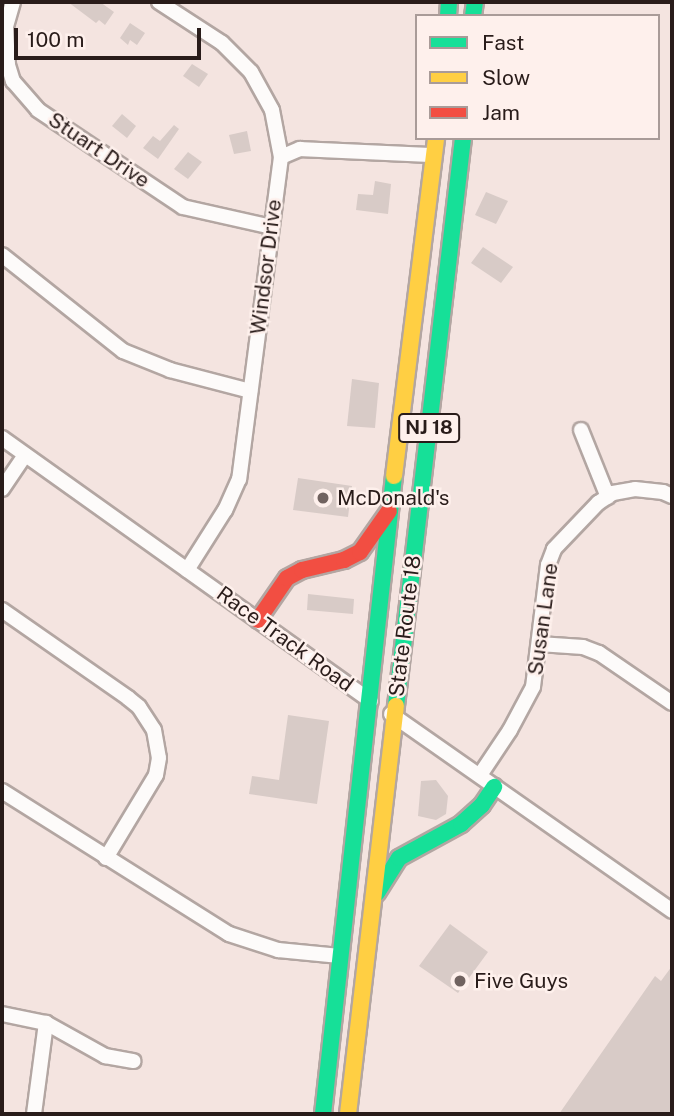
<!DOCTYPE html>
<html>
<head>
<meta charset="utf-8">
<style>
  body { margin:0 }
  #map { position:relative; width:674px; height:1116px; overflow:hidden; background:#f4e4e0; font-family:"Public Sans",sans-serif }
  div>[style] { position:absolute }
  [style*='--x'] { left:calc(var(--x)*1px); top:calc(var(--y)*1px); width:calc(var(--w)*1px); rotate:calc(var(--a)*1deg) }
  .building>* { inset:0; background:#d8cbc7 }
  .roads { filter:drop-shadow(2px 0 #b3a6a2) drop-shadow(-2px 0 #b3a6a2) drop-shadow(0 2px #b3a6a2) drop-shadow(0 -2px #b3a6a2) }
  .street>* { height:14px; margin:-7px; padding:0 7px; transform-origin:7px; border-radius:7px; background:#fdfbfa }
  .fast>* { height:16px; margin:-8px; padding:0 8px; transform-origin:8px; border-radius:8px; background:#16e098 }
  .slow>* { height:16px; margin:-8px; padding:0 8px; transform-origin:8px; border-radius:8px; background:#ffcf43 }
  .jam>* { height:16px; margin:-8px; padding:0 8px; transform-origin:8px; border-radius:8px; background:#f24e42 }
  .dots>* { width:19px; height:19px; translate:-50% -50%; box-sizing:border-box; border:4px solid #fef0ec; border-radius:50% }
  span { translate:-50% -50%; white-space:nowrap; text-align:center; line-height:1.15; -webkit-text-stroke:5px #fef0ec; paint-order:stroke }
  .shield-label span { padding:2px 5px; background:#fef0ec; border:2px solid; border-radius:5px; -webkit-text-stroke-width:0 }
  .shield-label { font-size:19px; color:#291c1a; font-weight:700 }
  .street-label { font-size:21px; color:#291c1a }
  .poi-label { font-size:21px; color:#291c1a }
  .left { translate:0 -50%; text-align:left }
  .frame { position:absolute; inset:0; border:4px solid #291c1a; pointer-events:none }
  .legend { position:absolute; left:415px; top:14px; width:245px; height:126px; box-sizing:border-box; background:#fef0ec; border:2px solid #a99b98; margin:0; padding:9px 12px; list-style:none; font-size:21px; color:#291c1a }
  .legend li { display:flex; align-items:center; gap:14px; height:35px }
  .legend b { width:35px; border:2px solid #a99b98 }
  .scale { position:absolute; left:14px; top:28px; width:187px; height:32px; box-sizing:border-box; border:4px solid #291c1a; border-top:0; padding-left:9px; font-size:21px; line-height:24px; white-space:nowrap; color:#291c1a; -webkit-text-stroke:5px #fef0ec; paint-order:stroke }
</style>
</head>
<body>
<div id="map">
  <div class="building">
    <i style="clip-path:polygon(68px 2px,100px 2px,114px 12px,105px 25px,99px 20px,96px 23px)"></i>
    <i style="clip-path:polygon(130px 23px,145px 33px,137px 45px,130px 40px,128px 45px,120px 38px)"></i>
    <i style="clip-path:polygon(192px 64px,208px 74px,199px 87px,183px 76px)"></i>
    <i style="clip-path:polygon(122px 114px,136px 126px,127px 138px,112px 126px)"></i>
    <i style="clip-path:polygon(174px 125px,179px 129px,158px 159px,143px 148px,153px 136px,160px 141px)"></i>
    <i style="clip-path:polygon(247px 131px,251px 151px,234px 154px,229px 135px)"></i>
    <i style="clip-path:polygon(188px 152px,202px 162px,188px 179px,174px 169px)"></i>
    <i style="clip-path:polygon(375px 181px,391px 184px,388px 214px,356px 210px,358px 194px,373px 195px)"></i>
    <i style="clip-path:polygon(486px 192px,508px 201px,496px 224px,475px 215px)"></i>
    <i style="clip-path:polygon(483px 247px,513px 267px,501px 283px,471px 263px)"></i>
    <i style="clip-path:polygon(352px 379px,379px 383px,375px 428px,347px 426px)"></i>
    <i style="clip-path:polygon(298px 478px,352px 486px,348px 517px,293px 510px)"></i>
    <i style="clip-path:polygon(308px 594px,354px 599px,353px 614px,307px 610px)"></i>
    <i style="clip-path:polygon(288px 715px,329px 721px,317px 804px,249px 794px,252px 776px,279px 780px)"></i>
    <i style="clip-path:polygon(436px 780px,448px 796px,446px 814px,436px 820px,418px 816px,421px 781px)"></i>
    <i style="clip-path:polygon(450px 924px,488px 952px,458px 993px,419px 966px)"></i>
    <i style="clip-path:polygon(672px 966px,672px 1114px,559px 1114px,655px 976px,661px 981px)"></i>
  </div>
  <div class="roads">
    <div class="street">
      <i style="--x:13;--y:2;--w:26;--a:106"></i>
      <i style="--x:6;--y:27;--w:38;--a:87"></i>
      <i style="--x:8;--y:65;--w:17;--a:73"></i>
      <i style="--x:13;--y:81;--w:38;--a:49"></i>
      <i style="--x:38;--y:110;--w:174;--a:33.8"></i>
      <i style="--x:183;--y:207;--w:91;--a:12.7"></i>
      <i style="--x:159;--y:2;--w:75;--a:33.1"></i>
      <i style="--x:222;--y:43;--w:41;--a:45"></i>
      <i style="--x:251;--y:72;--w:43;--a:61.1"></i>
      <i style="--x:272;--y:110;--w:48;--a:79.2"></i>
      <i style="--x:281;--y:157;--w:325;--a:97.4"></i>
      <i style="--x:239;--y:479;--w:34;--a:114"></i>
      <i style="--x:225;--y:510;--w:71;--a:122.3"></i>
      <i style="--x:281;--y:157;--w:21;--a:-23"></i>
      <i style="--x:300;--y:149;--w:134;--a:2.6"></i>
      <i style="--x:2;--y:255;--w:154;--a:38.4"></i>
      <i style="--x:123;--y:351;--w:51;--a:22"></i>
      <i style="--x:170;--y:370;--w:83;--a:14.7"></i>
      <i style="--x:581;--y:430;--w:72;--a:68.1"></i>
      <i style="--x:2;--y:438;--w:453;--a:35.5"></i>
      <i style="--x:2;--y:489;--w:41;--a:-55.9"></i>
      <i style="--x:2;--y:610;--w:154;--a:34.9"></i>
      <i style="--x:128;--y:698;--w:14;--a:39"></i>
      <i style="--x:139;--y:707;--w:27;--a:57"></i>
      <i style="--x:154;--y:730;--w:28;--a:80"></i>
      <i style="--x:159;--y:758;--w:17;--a:100"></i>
      <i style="--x:156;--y:775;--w:97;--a:121.1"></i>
      <i style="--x:539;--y:644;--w:44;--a:3.9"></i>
      <i style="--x:583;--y:647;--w:17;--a:21"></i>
      <i style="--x:599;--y:653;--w:88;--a:34.4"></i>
      <i style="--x:391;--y:714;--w:343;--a:35"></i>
      <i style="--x:480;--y:775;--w:54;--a:-56.3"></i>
      <i style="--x:510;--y:730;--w:49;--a:-61.9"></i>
      <i style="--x:533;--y:687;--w:123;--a:-83"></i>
      <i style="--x:548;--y:565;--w:17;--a:-69"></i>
      <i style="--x:554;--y:549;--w:64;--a:-46.3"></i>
      <i style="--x:598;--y:503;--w:18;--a:-34"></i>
      <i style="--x:613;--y:493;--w:22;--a:-10"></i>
      <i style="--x:635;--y:489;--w:28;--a:6"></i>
      <i style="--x:663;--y:492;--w:10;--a:24"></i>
      <i style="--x:2;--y:791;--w:268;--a:32.2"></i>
      <i style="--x:229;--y:934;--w:52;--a:18.1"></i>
      <i style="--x:278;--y:950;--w:62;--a:5.5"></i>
      <i style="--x:2;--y:1014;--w:45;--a:11.6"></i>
      <i style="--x:46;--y:1023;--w:68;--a:29.2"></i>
      <i style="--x:105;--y:1056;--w:29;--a:10"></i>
      <i style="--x:34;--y:1114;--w:92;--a:-82.5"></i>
    </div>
    <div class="fast">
      <i style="--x:448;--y:16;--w:14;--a:-86"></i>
      <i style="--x:473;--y:16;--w:14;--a:-82"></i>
      <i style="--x:396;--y:706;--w:572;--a:-83.27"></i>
      <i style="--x:377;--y:893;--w:41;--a:-57.8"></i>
      <i style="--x:399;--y:858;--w:71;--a:-28.7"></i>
      <i style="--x:461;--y:824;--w:28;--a:-42"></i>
      <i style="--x:482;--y:805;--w:22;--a:-56"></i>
      <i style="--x:323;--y:1114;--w:642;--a:-83.65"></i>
    </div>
    <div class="slow">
      <i style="--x:394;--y:476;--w:341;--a:-82.9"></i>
      <i style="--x:348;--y:1114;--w:411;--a:-83.3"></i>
    </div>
    <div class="jam">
      <i style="--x:258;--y:620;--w:51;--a:-55.4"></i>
      <i style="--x:287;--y:578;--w:17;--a:-28"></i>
      <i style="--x:302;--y:570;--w:43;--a:-13.4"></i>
      <i style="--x:344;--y:560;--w:18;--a:-27"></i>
      <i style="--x:360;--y:552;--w:50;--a:-54.7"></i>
    </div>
  </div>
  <div class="dots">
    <i style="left:323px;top:498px;background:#70625f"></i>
    <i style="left:460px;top:981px;background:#70625f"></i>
  </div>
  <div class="shield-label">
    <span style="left:429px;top:428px">NJ 18</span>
  </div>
  <div class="street-label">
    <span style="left:99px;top:150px;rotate:34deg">Stuart Drive</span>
    <span style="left:266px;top:267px;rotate:-83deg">Windsor Drive</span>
    <span style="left:543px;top:619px;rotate:-82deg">Susan Lane</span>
    <span style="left:405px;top:626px;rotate:-83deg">State Route 18</span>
    <span style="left:285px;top:639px;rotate:36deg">Race Track Road</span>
  </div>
  <div class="poi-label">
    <span class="left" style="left:337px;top:498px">McDonald's</span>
    <span class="left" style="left:474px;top:981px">Five Guys</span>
  </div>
  <div class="frame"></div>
  <ul class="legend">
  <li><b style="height:9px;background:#16e098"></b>Fast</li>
  <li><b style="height:9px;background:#ffcf43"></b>Slow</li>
  <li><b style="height:9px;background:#f24e42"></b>Jam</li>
  </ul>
  <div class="scale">100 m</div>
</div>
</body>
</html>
